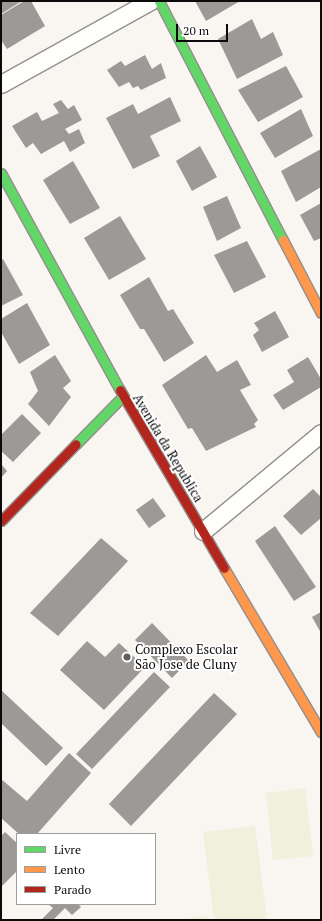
<!DOCTYPE html>
<html>
<head>
<meta charset="utf-8">
<style>
  body { margin:0 }
  #map { position:relative; width:322px; height:921px; overflow:hidden; background:#f9f5f0; font-family:"PT Serif",serif }
  div>[style] { position:absolute }
  [style*='--x'] { left:calc(var(--x)*1px); top:calc(var(--y)*1px); width:calc(var(--w)*1px); rotate:calc(var(--a)*1deg) }
  .pitch>* { inset:0; background:#f0f0dc }
  .building>* { inset:0; background:#9c9996 }
  .roads { filter:drop-shadow(1px 0 #92908e) drop-shadow(-1px 0 #92908e) drop-shadow(0 1px #92908e) drop-shadow(0 -1px #92908e) }
  .street>* { height:17px; margin:-8.5px; padding:0 8.5px; transform-origin:8.5px; border-radius:8.5px; background:#fefefd }
  .fast>* { height:9px; margin:-4.5px; padding:0 4.5px; transform-origin:4.5px; border-radius:4.5px; background:#63d668 }
  .slow>* { height:9px; margin:-4.5px; padding:0 4.5px; transform-origin:4.5px; border-radius:4.5px; background:#ff974d }
  .jam>* { height:9px; margin:-4.5px; padding:0 4.5px; transform-origin:4.5px; border-radius:4.5px; background:#b3261e }
  .dots>* { width:11px; height:11px; translate:-50% -50%; box-sizing:border-box; border:2px solid #fff; border-radius:50% }
  span { translate:-50% -50%; white-space:nowrap; text-align:center; line-height:1.15; -webkit-text-stroke:4px #fff; paint-order:stroke }
  .street-label { font-size:13px; color:#0b0b0b }
  .poi-label { font-size:13px; color:#0b0b0b }
  .left { translate:0 -50%; text-align:left }
  .frame { position:absolute; inset:0; border:2px solid #0b0b0b; pointer-events:none }
  .legend { position:absolute; left:16px; top:833px; width:140px; height:72px; box-sizing:border-box; background:#fff; border:1px solid #9d9d9d; margin:0; padding:5px 7px; list-style:none; font-size:12px; color:#0b0b0b }
  .legend li { display:flex; align-items:center; gap:8px; height:20px }
  .legend b { width:20px; border:1px solid #9d9d9d }
  .scale { position:absolute; left:176px; top:24px; width:52px; height:18px; box-sizing:border-box; border:2px solid #0b0b0b; border-top:0; padding-left:5px; font-size:12px; line-height:14px; white-space:nowrap; color:#0b0b0b; -webkit-text-stroke:3px #fff; paint-order:stroke }
</style>
</head>
<body>
<div id="map">
  <div class="pitch">
    <i style="clip-path:polygon(305px 788px,313px 856px,273px 860px,266px 793px)"></i>
    <i style="clip-path:polygon(255px 826px,267px 920px,214px 920px,203px 832px)"></i>
    <i style="clip-path:polygon(207px 916px,208px 920px,174px 920px)"></i>
  </div>
  <div class="building">
    <i style="clip-path:polygon(1px 1px,22px 1px,1px 14px)"></i>
    <i style="clip-path:polygon(24px 1px,31px 1px,45px 26px,7px 49px,1px 40px,1px 15px)"></i>
    <i style="clip-path:polygon(195px 1px,240px 1px,206px 21px)"></i>
    <i style="clip-path:polygon(252px 19px,261px 39px,273px 32px,283px 55px,237px 79px,218px 39px)"></i>
    <i style="clip-path:polygon(145px 55px,152px 69px,161px 63px,166px 78px,141px 90px,138px 86px,133px 88px,129px 82px,119px 87px,107px 70px,121px 61px,125px 66px)"></i>
    <i style="clip-path:polygon(286px 66px,303px 97px,258px 122px,238px 90px)"></i>
    <i style="clip-path:polygon(170px 97px,181px 121px,150px 136px,160px 156px,133px 169px,106px 118px,133px 104px,138px 114px)"></i>
    <i style="clip-path:polygon(61px 100px,68px 109px,74px 105px,82px 120px,65px 129px,69px 134px,79px 129px,85px 143px,70px 152px,64px 141px,41px 154px,33px 143px,26px 148px,12px 126px,37px 112px,42px 121px,59px 113px,53px 104px)"></i>
    <i style="clip-path:polygon(301px 109px,313px 136px,275px 158px,260px 133px)"></i>
    <i style="clip-path:polygon(200px 146px,217px 177px,192px 191px,176px 161px)"></i>
    <i style="clip-path:polygon(321px 149px,321px 187px,296px 202px,281px 171px)"></i>
    <i style="clip-path:polygon(73px 161px,100px 208px,70px 224px,43px 180px)"></i>
    <i style="clip-path:polygon(227px 196px,241px 228px,217px 241px,203px 207px)"></i>
    <i style="clip-path:polygon(321px 203px,321px 238px,314px 241px,300px 215px)"></i>
    <i style="clip-path:polygon(120px 216px,146px 259px,109px 280px,84px 238px)"></i>
    <i style="clip-path:polygon(247px 241px,266px 277px,234px 293px,214px 255px)"></i>
    <i style="clip-path:polygon(3px 259px,23px 295px,1px 306px,1px 261px)"></i>
    <i style="clip-path:polygon(149px 277px,168px 311px,173px 309px,194px 343px,164px 362px,144px 329px,140px 329px,120px 295px)"></i>
    <i style="clip-path:polygon(27px 303px,50px 345px,19px 364px,1px 332px,1px 319px)"></i>
    <i style="clip-path:polygon(275px 311px,289px 337px,262px 352px,253px 335px,259px 330px,254px 323px)"></i>
    <i style="clip-path:polygon(55px 355px,71px 381px,63px 388px,71px 397px,49px 426px,28px 404px,38px 391px,30px 372px)"></i>
    <i style="clip-path:polygon(206px 355px,217px 372px,237px 360px,251px 385px,240px 390px,258px 420px,254px 424px,256px 427px,206px 451px,192px 428px,188px 429px,162px 385px)"></i>
    <i style="clip-path:polygon(308px 357px,321px 379px,321px 387px,283px 410px,273px 395px,294px 382px,287px 370px)"></i>
    <i style="clip-path:polygon(22px 414px,41px 433px,13px 462px,1px 451px,1px 435px)"></i>
    <i style="clip-path:polygon(1px 464px,7px 471px,1px 478px)"></i>
    <i style="clip-path:polygon(313px 489px,321px 497px,321px 518px,301px 535px,283px 516px)"></i>
    <i style="clip-path:polygon(153px 498px,166px 516px,149px 528px,136px 510px)"></i>
    <i style="clip-path:polygon(275px 526px,316px 587px,294px 601px,255px 541px)"></i>
    <i style="clip-path:polygon(101px 538px,128px 561px,58px 636px,30px 613px)"></i>
    <i style="clip-path:polygon(321px 612px,321px 633px,312px 617px)"></i>
    <i style="clip-path:polygon(152px 623px,189px 661px,172px 678px,135px 640px)"></i>
    <i style="clip-path:polygon(87px 641px,105px 657px,119px 643px,145px 667px,104px 710px,60px 670px)"></i>
    <i style="clip-path:polygon(154px 672px,170px 687px,92px 769px,76px 754px)"></i>
    <i style="clip-path:polygon(1px 690px,63px 748px,46px 766px,1px 723px)"></i>
    <i style="clip-path:polygon(214px 693px,237px 714px,131px 826px,109px 804px)"></i>
    <i style="clip-path:polygon(69px 753px,91px 773px,37px 834px,19px 834px,1px 818px,1px 779px,27px 801px)"></i>
    <i style="clip-path:polygon(5px 832px,17px 843px,17px 871px,1px 887px,1px 836px)"></i>
    <i style="clip-path:polygon(48px 904px,78px 904px,81px 907px,72px 915px,65px 908px,53px 920px,41px 920px,53px 908px)"></i>
  </div>
  <div class="roads">
    <div class="street">
      <i style="--x:1;--y:84;--w:171;--a:-29.1"></i>
      <i style="--x:203;--y:531;--w:153;--a:-39.7"></i>
    </div>
    <div class="fast">
      <i style="--x:159;--y:1;--w:269;--a:62.6"></i>
      <i style="--x:1;--y:173;--w:247;--a:61.3"></i>
      <i style="--x:76;--y:444;--w:67;--a:-45.6"></i>
    </div>
    <div class="slow">
      <i style="--x:283;--y:240;--w:82;--a:62.5"></i>
      <i style="--x:224;--y:568;--w:191;--a:59.4"></i>
    </div>
    <div class="jam">
      <i style="--x:120;--y:390;--w:206;--a:59.7"></i>
      <i style="--x:1;--y:521;--w:107;--a:-45.8"></i>
    </div>
  </div>
  <div class="dots">
    <i style="left:127px;top:657px;background:#5e5d5b"></i>
  </div>
  <div class="street-label">
    <span style="left:168px;top:448px;rotate:59deg">Avenida da Republica</span>
  </div>
  <div class="poi-label">
    <span class="left" style="left:135px;top:657px">Complexo Escolar<br>São Jose de Cluny</span>
  </div>
  <div class="frame"></div>
  <ul class="legend">
  <li><b style="height:5px;background:#63d668"></b>Livre</li>
  <li><b style="height:5px;background:#ff974d"></b>Lento</li>
  <li><b style="height:5px;background:#b3261e"></b>Parado</li>
  </ul>
  <div class="scale">20 m</div>
</div>
</body>
</html>
